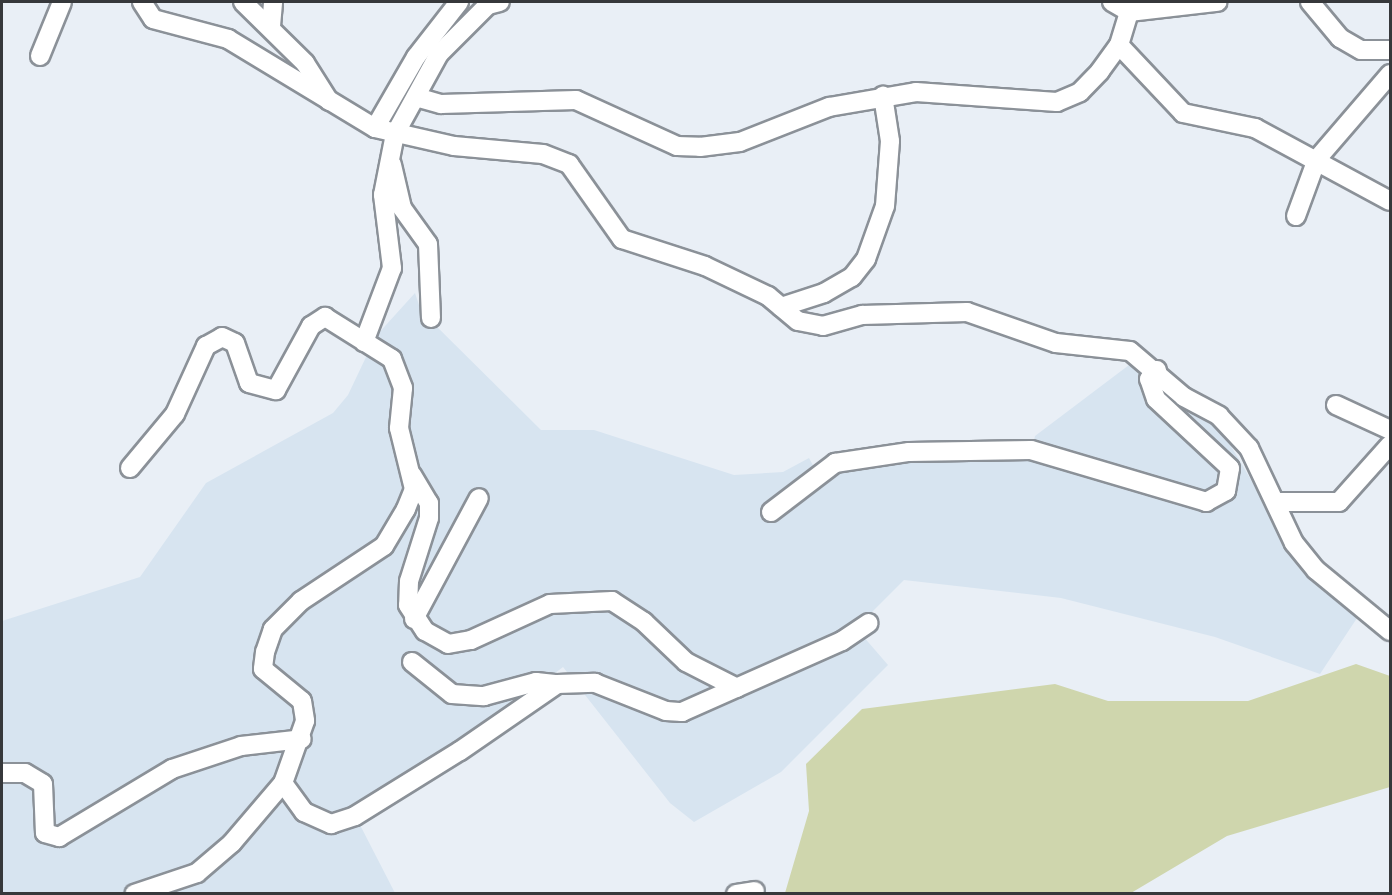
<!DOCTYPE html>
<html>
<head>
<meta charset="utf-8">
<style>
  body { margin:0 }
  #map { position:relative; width:1392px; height:895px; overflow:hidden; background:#e9eff6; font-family:Jost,sans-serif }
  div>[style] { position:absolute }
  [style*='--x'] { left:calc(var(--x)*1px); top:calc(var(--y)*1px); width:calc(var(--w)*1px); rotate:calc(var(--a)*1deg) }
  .built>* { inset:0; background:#d7e4f0 }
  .green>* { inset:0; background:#cfd6ad }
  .roads { filter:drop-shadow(2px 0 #8b9198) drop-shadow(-2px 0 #8b9198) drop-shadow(0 2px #8b9198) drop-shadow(0 -2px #8b9198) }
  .minor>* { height:18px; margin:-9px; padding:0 9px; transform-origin:9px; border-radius:9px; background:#fff }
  span { translate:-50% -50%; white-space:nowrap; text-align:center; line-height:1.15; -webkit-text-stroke:4.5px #e9eff6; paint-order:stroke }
  .frame { position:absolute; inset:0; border:3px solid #36383b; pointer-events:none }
</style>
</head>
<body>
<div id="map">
  <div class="built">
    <i style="clip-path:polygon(415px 293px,421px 311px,541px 430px,594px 430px,734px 475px,783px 472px,809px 458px,821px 480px,849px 465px,884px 458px,1030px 457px,1035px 436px,1133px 362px,1222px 431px,1304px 569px,1361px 612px,1320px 674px,1215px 637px,1061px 598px,904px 580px,856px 628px,888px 665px,781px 772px,694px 822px,670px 803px,563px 667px,359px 823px,395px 893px,2px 894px,2px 621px,140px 577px,206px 483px,333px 413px,348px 395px,376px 336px)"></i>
  </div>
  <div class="green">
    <i style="clip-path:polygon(1356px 664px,1390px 676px,1390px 787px,1227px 836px,1131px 893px,785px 893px,809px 811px,806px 764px,862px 709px,1055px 684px,1108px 701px,1248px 701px)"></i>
  </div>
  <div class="roads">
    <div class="minor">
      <i style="--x:142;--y:2;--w:20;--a:57"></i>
      <i style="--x:153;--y:19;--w:78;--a:14.9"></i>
      <i style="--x:228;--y:39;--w:172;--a:31.2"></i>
      <i style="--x:375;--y:128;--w:81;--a:12.8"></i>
      <i style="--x:454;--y:146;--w:89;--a:5.1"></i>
      <i style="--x:543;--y:154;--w:28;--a:21"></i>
      <i style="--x:569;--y:164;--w:92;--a:54.8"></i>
      <i style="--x:622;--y:239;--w:87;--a:18"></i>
      <i style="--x:705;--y:266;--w:70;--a:25.5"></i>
      <i style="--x:768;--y:296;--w:39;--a:40"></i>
      <i style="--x:798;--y:321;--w:25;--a:11"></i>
      <i style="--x:823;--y:326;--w:41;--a:-15.8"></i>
      <i style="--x:862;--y:315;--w:105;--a:-1.6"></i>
      <i style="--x:967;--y:312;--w:94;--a:19.2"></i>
      <i style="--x:1056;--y:343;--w:74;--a:6.2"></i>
      <i style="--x:1130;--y:351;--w:71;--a:40.4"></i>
      <i style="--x:1184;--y:397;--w:40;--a:28"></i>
      <i style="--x:1219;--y:416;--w:44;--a:46.8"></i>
      <i style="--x:1249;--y:448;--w:105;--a:64.7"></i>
      <i style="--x:1294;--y:543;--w:35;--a:51"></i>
      <i style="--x:1316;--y:570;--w:96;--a:39.5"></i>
      <i style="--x:243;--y:2;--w:87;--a:44.5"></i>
      <i style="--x:305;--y:63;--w:45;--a:57.7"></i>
      <i style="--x:1112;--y:2;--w:20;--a:30"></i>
      <i style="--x:1129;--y:12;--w:89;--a:-6.5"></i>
      <i style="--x:1310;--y:2;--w:47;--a:50.2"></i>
      <i style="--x:1340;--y:38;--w:24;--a:30"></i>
      <i style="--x:1361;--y:50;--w:29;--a:0"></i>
      <i style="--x:271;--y:26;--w:24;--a:-85"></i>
      <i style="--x:1119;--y:45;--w:93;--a:46.7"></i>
      <i style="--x:1183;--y:113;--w:74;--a:11.8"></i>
      <i style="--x:1255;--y:128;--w:153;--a:28.4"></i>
      <i style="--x:40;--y:56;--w:58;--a:-67.8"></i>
      <i style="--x:416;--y:97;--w:26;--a:16"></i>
      <i style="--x:441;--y:104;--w:135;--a:-1.7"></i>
      <i style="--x:576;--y:100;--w:111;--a:24.5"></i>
      <i style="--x:677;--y:146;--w:23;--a:2"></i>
      <i style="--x:700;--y:147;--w:40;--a:-7.1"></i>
      <i style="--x:740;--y:142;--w:96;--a:-21.5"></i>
      <i style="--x:829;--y:107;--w:88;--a:-9.8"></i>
      <i style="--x:916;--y:92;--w:141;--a:4.1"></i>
      <i style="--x:1057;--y:102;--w:25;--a:-23"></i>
      <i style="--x:1080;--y:92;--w:29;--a:-46"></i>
      <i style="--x:1100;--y:71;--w:32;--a:-54"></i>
      <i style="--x:1119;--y:45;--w:34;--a:-73"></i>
      <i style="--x:375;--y:128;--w:82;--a:-60"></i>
      <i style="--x:416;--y:57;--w:70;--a:-52"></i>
      <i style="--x:392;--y:165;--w:44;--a:76.9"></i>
      <i style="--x:402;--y:208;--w:44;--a:54.2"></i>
      <i style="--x:428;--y:244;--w:74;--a:87.7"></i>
      <i style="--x:1296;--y:216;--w:61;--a:-69.8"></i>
      <i style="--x:1317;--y:159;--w:112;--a:-49.3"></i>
      <i style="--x:781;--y:307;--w:45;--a:-18"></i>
      <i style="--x:824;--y:293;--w:32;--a:-30"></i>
      <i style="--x:852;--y:277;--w:23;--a:-52"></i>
      <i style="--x:866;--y:259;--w:56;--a:-70.3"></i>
      <i style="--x:885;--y:206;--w:65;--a:-85.6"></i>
      <i style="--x:890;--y:141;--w:46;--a:-98.8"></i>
      <i style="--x:364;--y:342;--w:79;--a:-69.3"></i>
      <i style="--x:392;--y:268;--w:74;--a:-97"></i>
      <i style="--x:383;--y:195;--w:62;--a:-78.9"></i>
      <i style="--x:395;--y:134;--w:91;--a:-61.2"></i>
      <i style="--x:439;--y:54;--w:69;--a:-45"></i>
      <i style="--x:488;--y:5;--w:12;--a:-14"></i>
      <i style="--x:1336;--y:405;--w:60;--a:24.8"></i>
      <i style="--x:130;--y:468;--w:70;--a:-50.2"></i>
      <i style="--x:175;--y:414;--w:75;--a:-65.5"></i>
      <i style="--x:206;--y:346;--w:18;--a:-29"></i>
      <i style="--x:222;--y:337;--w:14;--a:25"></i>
      <i style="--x:235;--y:343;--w:42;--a:70.7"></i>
      <i style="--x:249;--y:383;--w:28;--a:15"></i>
      <i style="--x:276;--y:390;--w:73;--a:-61.3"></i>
      <i style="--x:311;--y:326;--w:17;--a:-33"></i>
      <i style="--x:325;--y:317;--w:79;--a:32.1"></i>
      <i style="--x:392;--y:359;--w:31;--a:69"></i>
      <i style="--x:403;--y:388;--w:40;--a:95.7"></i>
      <i style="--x:399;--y:428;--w:63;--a:76.2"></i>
      <i style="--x:414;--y:489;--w:22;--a:112"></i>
      <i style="--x:406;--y:509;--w:43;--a:120.7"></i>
      <i style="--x:384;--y:546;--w:100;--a:146.5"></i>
      <i style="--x:301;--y:601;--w:40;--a:135"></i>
      <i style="--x:273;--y:629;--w:24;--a:109"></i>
      <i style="--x:265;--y:652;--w:17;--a:97"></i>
      <i style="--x:263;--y:669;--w:50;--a:39.4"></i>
      <i style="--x:302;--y:701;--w:20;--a:81"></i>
      <i style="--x:305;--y:721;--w:66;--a:109.5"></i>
      <i style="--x:283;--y:783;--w:79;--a:130.4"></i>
      <i style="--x:232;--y:843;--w:46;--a:139.4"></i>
      <i style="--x:197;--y:873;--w:66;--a:161.6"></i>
      <i style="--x:412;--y:475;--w:33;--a:59"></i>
      <i style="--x:429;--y:503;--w:15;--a:90"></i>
      <i style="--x:429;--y:518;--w:66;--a:107.6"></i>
      <i style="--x:409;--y:581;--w:24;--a:92"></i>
      <i style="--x:408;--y:605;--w:31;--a:57"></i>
      <i style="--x:425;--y:631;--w:26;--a:29"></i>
      <i style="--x:448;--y:644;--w:23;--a:-10"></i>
      <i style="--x:471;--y:640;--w:87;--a:-24.5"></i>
      <i style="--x:550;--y:604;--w:62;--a:-2.8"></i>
      <i style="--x:612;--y:601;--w:38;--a:33"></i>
      <i style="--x:644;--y:622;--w:58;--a:43.6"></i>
      <i style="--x:686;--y:662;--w:57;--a:27"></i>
      <i style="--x:1276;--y:502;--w:63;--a:0"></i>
      <i style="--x:1339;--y:502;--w:76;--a:-48.2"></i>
      <i style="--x:771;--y:512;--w:81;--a:-37.4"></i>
      <i style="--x:835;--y:463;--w:75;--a:-8.5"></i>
      <i style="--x:909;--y:452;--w:122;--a:-0.9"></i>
      <i style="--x:1031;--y:450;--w:183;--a:16.5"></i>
      <i style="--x:1206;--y:502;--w:23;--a:-29"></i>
      <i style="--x:1226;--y:491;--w:23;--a:-80"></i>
      <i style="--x:1230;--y:468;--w:101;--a:-137"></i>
      <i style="--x:1156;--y:399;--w:21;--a:-109"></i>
      <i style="--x:1149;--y:379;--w:12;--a:-48"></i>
      <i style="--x:414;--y:619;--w:137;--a:-61.8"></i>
      <i style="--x:412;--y:662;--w:51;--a:38.7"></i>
      <i style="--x:452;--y:694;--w:32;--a:4"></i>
      <i style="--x:484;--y:696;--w:54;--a:-15.1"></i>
      <i style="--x:536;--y:682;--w:19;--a:6"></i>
      <i style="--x:2;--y:773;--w:23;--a:0"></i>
      <i style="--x:25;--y:773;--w:21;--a:31"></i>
      <i style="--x:43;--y:784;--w:49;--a:87.7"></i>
      <i style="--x:45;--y:833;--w:15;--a:16"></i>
      <i style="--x:59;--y:837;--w:132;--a:-31"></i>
      <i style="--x:172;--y:769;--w:73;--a:-18.4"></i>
      <i style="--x:241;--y:746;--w:61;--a:-6.5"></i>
      <i style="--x:283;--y:783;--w:36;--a:54"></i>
      <i style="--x:304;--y:812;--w:30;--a:24"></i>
      <i style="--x:331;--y:824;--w:25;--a:-18"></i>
      <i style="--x:355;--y:816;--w:123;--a:-31.8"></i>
      <i style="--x:460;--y:751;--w:118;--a:-34.6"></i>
      <i style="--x:557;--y:684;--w:38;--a:-2"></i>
      <i style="--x:595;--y:683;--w:76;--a:21.5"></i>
      <i style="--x:666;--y:711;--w:16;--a:4"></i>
      <i style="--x:682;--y:712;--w:175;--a:-23.9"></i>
      <i style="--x:842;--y:641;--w:32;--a:-34"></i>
      <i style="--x:736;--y:894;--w:19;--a:-9"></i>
    </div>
  </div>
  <div class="frame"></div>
</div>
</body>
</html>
